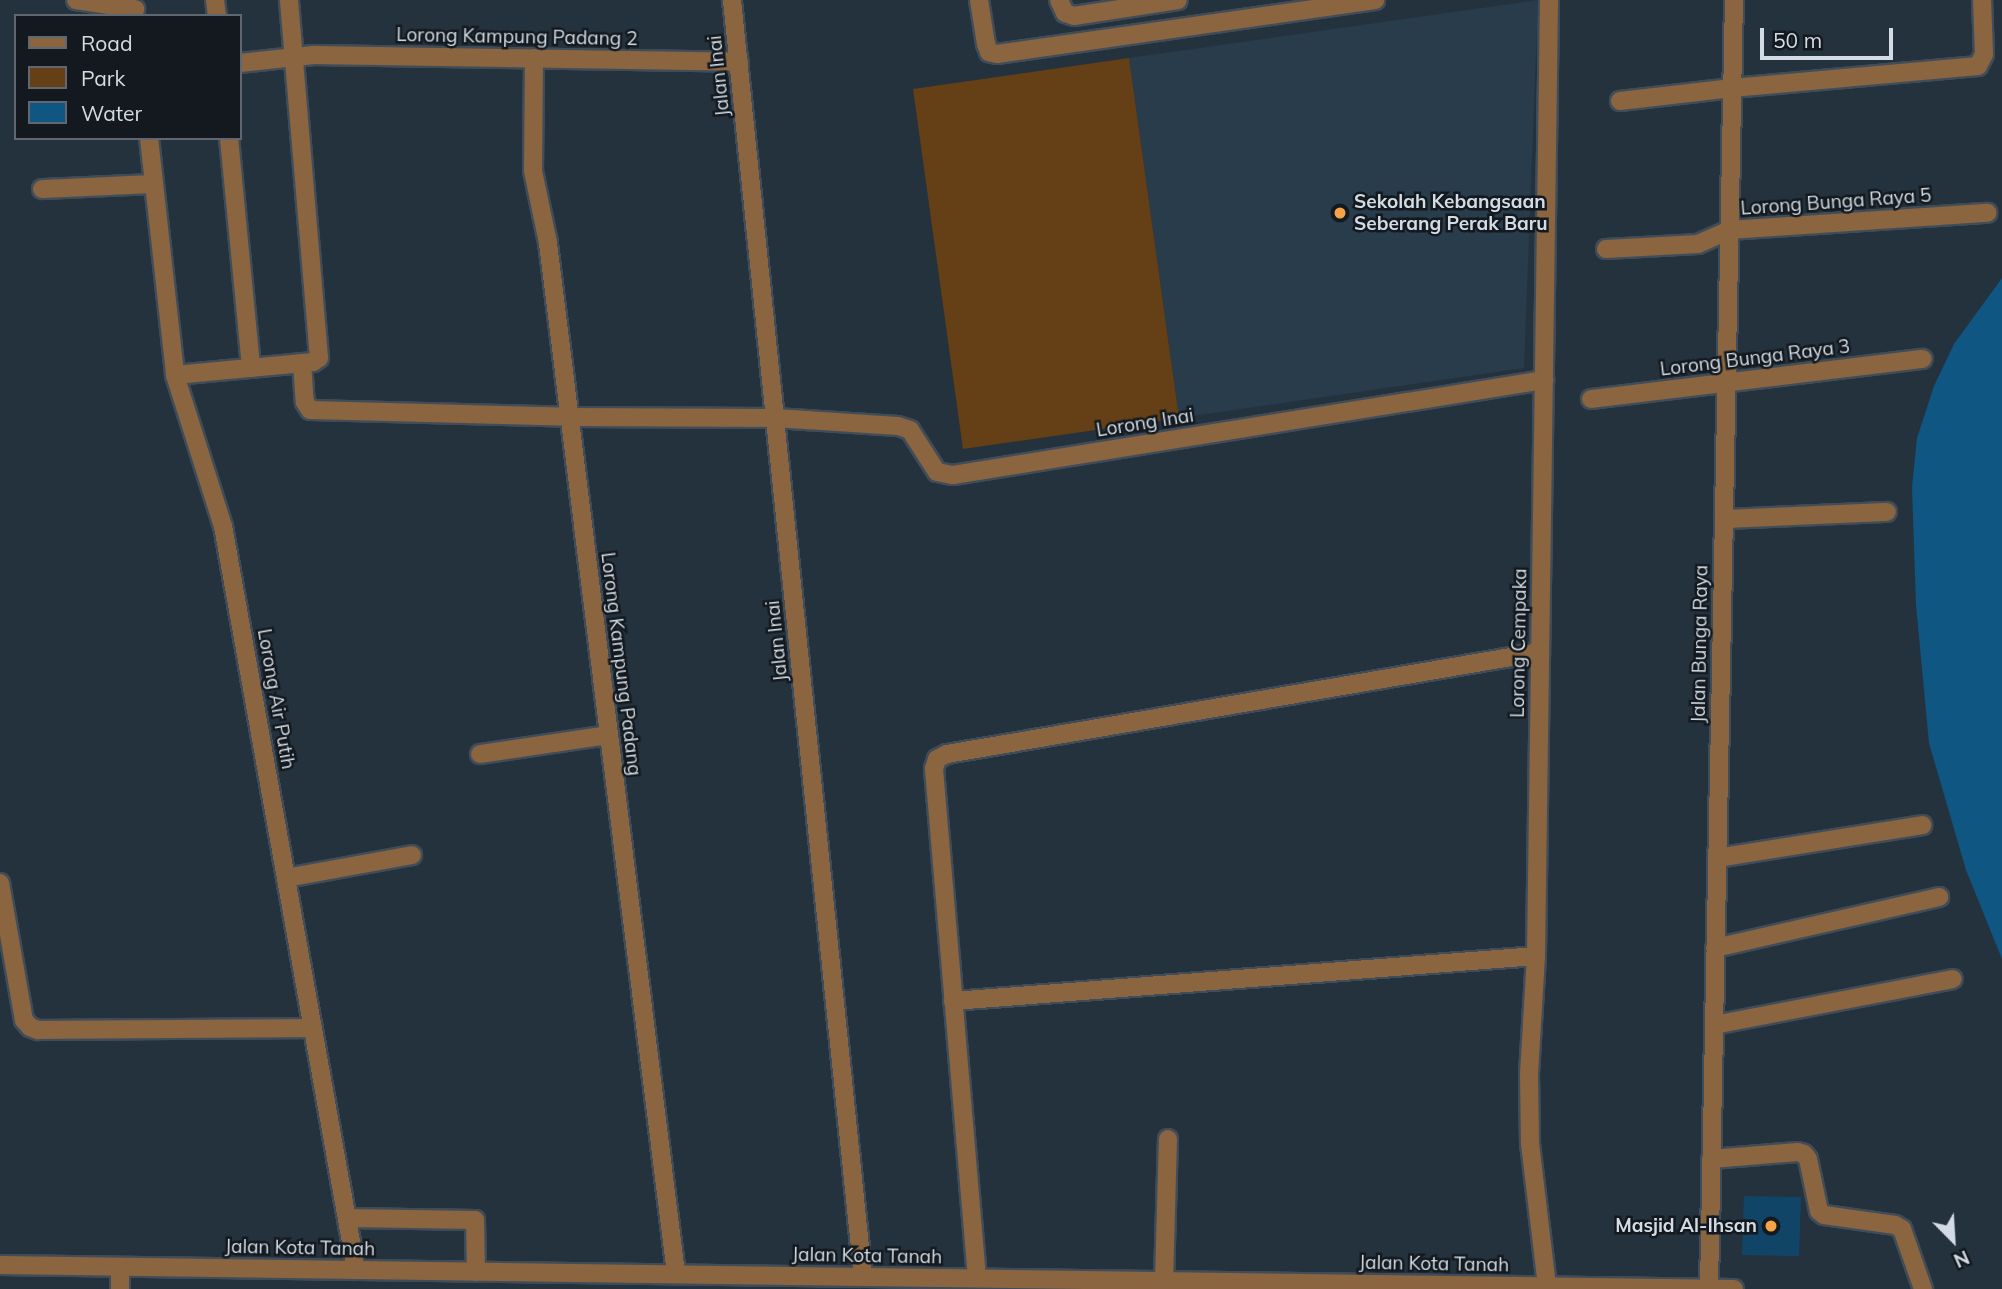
<!DOCTYPE html>
<html>
<head>
<meta charset="utf-8">
<style>
  body { margin:0 }
  #map { position:relative; width:2002px; height:1289px; overflow:hidden; background:#24323e; font-family:Mulish,sans-serif }
  div>[style] { position:absolute }
  [style*='--x'] { left:calc(var(--x)*1px); top:calc(var(--y)*1px); width:calc(var(--w)*1px); rotate:calc(var(--a)*1deg) }
  .built>* { inset:0; background:#283c4c }
  .green>* { inset:0; background:#653f15 }
  .water>* { inset:0; background:#0f5683 }
  .building>* { inset:0; background:#114567 }
  .roads { filter:drop-shadow(2px 0 #404d59) drop-shadow(-2px 0 #404d59) drop-shadow(0 2px #404d59) drop-shadow(0 -2px #404d59) }
  .minor>* { height:18px; margin:-9px; padding:0 9px; transform-origin:9px; border-radius:9px; background:#8a6540 }
  .dots>* { width:19px; height:19px; translate:-50% -50%; box-sizing:border-box; border:4px solid #13191f; border-radius:50% }
  span { translate:-50% -50%; white-space:nowrap; text-align:center; line-height:1.15; -webkit-text-stroke:5px #13191f; paint-order:stroke }
  .street-label { font-size:19px; color:#d3dce4 }
  .poi-label { font-size:19px; color:#d3dce4; font-weight:700 }
  .left { translate:0 -50%; text-align:left }
  .right { translate:-100% -50%; text-align:right }
  .legend { position:absolute; left:14px; top:14px; width:228px; height:126px; box-sizing:border-box; background:#13191f; border:2px solid #60676e; margin:0; padding:9px 12px; list-style:none; font-size:21px; color:#d3dce4 }
  .legend li { display:flex; align-items:center; gap:14px; height:35px }
  .legend b { width:35px; border:2px solid #60676e }
  .north { position:absolute; left:1918px; top:1205px; width:70px; height:70px; -webkit-text-stroke:5px #13191f; paint-order:stroke; rotate:156deg; font-size:19px; font-weight:700; line-height:28px; text-align:center; color:#d3dce4 }
  .north::after { content:''; display:block; margin:auto; width:24px; height:32px; background:#d3dce4; clip-path:polygon(50% 0,100% 100%,50% 72%,0 100%) }
  .scale { position:absolute; left:1760px; top:28px; width:133px; height:32px; box-sizing:border-box; border:4px solid #d3dce4; border-top:0; padding-left:9px; font-size:21px; line-height:24px; white-space:nowrap; color:#d3dce4; -webkit-text-stroke:5px #13191f; paint-order:stroke }
</style>
</head>
<body>
<div id="map">
  <div class="built">
    <i style="clip-path:polygon(1538px 0,1524px 368px,1179px 418px,1129px 58px)"></i>
  </div>
  <div class="green">
    <i style="clip-path:polygon(1129px 58px,1179px 418px,963px 449px,913px 89px)"></i>
  </div>
  <div class="water">
    <i style="clip-path:polygon(2002px 278px,2002px 959px,1966px 870px,1929px 743px,1916px 605px,1912px 487px,1917px 438px,1934px 386px,1954px 344px)"></i>
  </div>
  <div class="building">
    <i style="clip-path:polygon(1744px 1196px,1801px 1197px,1799px 1256px,1742px 1255px)"></i>
  </div>
  <div class="roads">
    <div class="minor">
      <i style="--x:76;--y:0;--w:60;--a:8.7"></i>
      <i style="--x:215;--y:0;--w:16;--a:83"></i>
      <i style="--x:732;--y:0;--w:1284;--a:84.14"></i>
      <i style="--x:979;--y:0;--w:45;--a:81"></i>
      <i style="--x:986;--y:44;--w:9;--a:69"></i>
      <i style="--x:989;--y:52;--w:8;--a:14"></i>
      <i style="--x:997;--y:54;--w:382;--a:-8.1"></i>
      <i style="--x:1059;--y:0;--w:14;--a:65"></i>
      <i style="--x:1065;--y:13;--w:9;--a:18"></i>
      <i style="--x:1074;--y:16;--w:105;--a:-8.7"></i>
      <i style="--x:534;--y:58;--w:113;--a:90.5"></i>
      <i style="--x:533;--y:171;--w:74;--a:78.2"></i>
      <i style="--x:548;--y:243;--w:1039;--a:82.92"></i>
      <i style="--x:240;--y:63;--w:74;--a:-6.2"></i>
      <i style="--x:314;--y:55;--w:425;--a:0.9"></i>
      <i style="--x:1620;--y:101;--w:113;--a:-6.6"></i>
      <i style="--x:1732;--y:88;--w:247;--a:-5.1"></i>
      <i style="--x:1978;--y:66;--w:13;--a:-63"></i>
      <i style="--x:1984;--y:54;--w:54;--a:-92.1"></i>
      <i style="--x:149;--y:138;--w:238;--a:83.7"></i>
      <i style="--x:175;--y:375;--w:158;--a:72.4"></i>
      <i style="--x:223;--y:526;--w:756;--a:79.86"></i>
      <i style="--x:229;--y:138;--w:231;--a:84.5"></i>
      <i style="--x:42;--y:189;--w:112;--a:-2.6"></i>
      <i style="--x:1606;--y:249;--w:92;--a:-3.1"></i>
      <i style="--x:1698;--y:244;--w:34;--a:-24"></i>
      <i style="--x:1729;--y:230;--w:259;--a:-3.8"></i>
      <i style="--x:302;--y:363;--w:39;--a:86"></i>
      <i style="--x:305;--y:402;--w:9;--a:58"></i>
      <i style="--x:310;--y:410;--w:260;--a:1.5"></i>
      <i style="--x:570;--y:417;--w:205;--a:0.3"></i>
      <i style="--x:775;--y:418;--w:123;--a:3.7"></i>
      <i style="--x:898;--y:426;--w:13;--a:18"></i>
      <i style="--x:910;--y:430;--w:50;--a:57.3"></i>
      <i style="--x:937;--y:472;--w:16;--a:11"></i>
      <i style="--x:953;--y:475;--w:599;--a:-9.13"></i>
      <i style="--x:175;--y:375;--w:139;--a:-5.4"></i>
      <i style="--x:313;--y:362;--w:7;--a:-34"></i>
      <i style="--x:319;--y:358;--w:359;--a:-94.8"></i>
      <i style="--x:1591;--y:399;--w:334;--a:-6.9"></i>
      <i style="--x:1724;--y:519;--w:163;--a:-2.5"></i>
      <i style="--x:480;--y:754;--w:130;--a:-8.4"></i>
      <i style="--x:1717;--y:858;--w:208;--a:-9.1"></i>
      <i style="--x:286;--y:878;--w:128;--a:-10.3"></i>
      <i style="--x:0;--y:883;--w:139;--a:80.1"></i>
      <i style="--x:24;--y:1020;--w:9;--a:49"></i>
      <i style="--x:30;--y:1027;--w:9;--a:21"></i>
      <i style="--x:38;--y:1030;--w:275;--a:-0.4"></i>
      <i style="--x:1715;--y:948;--w:230;--a:-12.8"></i>
      <i style="--x:953;--y:1001;--w:585;--a:-4.41"></i>
      <i style="--x:1714;--y:1025;--w:243;--a:-10.9"></i>
      <i style="--x:1711;--y:1159;--w:87;--a:-4.6"></i>
      <i style="--x:1798;--y:1152;--w:6;--a:18"></i>
      <i style="--x:1804;--y:1154;--w:6;--a:51"></i>
      <i style="--x:1808;--y:1159;--w:53;--a:78.1"></i>
      <i style="--x:1819;--y:1211;--w:6;--a:39"></i>
      <i style="--x:1824;--y:1215;--w:72;--a:8"></i>
      <i style="--x:1895;--y:1225;--w:8;--a:30"></i>
      <i style="--x:1902;--y:1229;--w:64;--a:70.7"></i>
      <i style="--x:347;--y:1218;--w:128;--a:0.9"></i>
      <i style="--x:475;--y:1220;--w:52;--a:88.9"></i>
      <i style="--x:0;--y:1265;--w:1734;--a:0.79"></i>
      <i style="--x:977;--y:1278;--w:511;--a:-94.83"></i>
      <i style="--x:934;--y:769;--w:10;--a:-73"></i>
      <i style="--x:937;--y:759;--w:11;--a:-27"></i>
      <i style="--x:947;--y:754;--w:602;--a:-9.76"></i>
      <i style="--x:1164;--y:1281;--w:142;--a:-88.4"></i>
      <i style="--x:1547;--y:1286;--w:143;--a:-96.8"></i>
      <i style="--x:1530;--y:1144;--w:70;--a:-90.8"></i>
      <i style="--x:1529;--y:1074;--w:118;--a:-86.6"></i>
      <i style="--x:1536;--y:956;--w:956;--a:-89.22"></i>
      <i style="--x:1709;--y:1288;--w:1288;--a:-88.89"></i>
      <i style="--x:120;--y:1289;--w:22;--a:-90"></i>
    </div>
  </div>
  <div class="dots">
    <i style="left:1340px;top:213px;background:#f6a246"></i>
    <i style="left:1771px;top:1226px;background:#f6a246"></i>
  </div>
  <div class="street-label">
    <span style="left:517px;top:37px;rotate:1deg">Lorong Kampung Padang 2</span>
    <span style="left:719px;top:76px;rotate:-96deg">Jalan Inai</span>
    <span style="left:1836px;top:202px;rotate:-4deg">Lorong Bunga Raya 5</span>
    <span style="left:1755px;top:358px;rotate:-7deg">Lorong Bunga Raya 3</span>
    <span style="left:1145px;top:423px;rotate:-9deg">Lorong Inai</span>
    <span style="left:777px;top:641px;rotate:-96deg">Jalan Inai</span>
    <span style="left:1519px;top:643px;rotate:-89deg">Lorong Cempaka</span>
    <span style="left:1700px;top:644px;rotate:-89deg">Jalan Bunga Raya</span>
    <span style="left:621px;top:664px;rotate:83deg">Lorong Kampung Padang</span>
    <span style="left:276px;top:699px;rotate:80deg">Lorong Air Putih</span>
    <span style="left:300px;top:1248px;rotate:1deg">Jalan Kota Tanah</span>
    <span style="left:867px;top:1256px;rotate:1deg">Jalan Kota Tanah</span>
    <span style="left:1434px;top:1264px;rotate:1deg">Jalan Kota Tanah</span>
  </div>
  <div class="poi-label">
    <span class="left" style="left:1354px;top:213px">Sekolah Kebangsaan<br>Seberang Perak Baru</span>
    <span class="right" style="left:1757px;top:1226px">Masjid Al-Ihsan</span>
  </div>
  <ul class="legend">
  <li><b style="height:9px;background:#8a6540"></b>Road</li>
  <li><b style="height:19px;background:#653f15"></b>Park</li>
  <li><b style="height:19px;background:#0f5683"></b>Water</li>
  </ul>
  <div class="north">N</div>
  <div class="scale">50 m</div>
</div>
</body>
</html>
